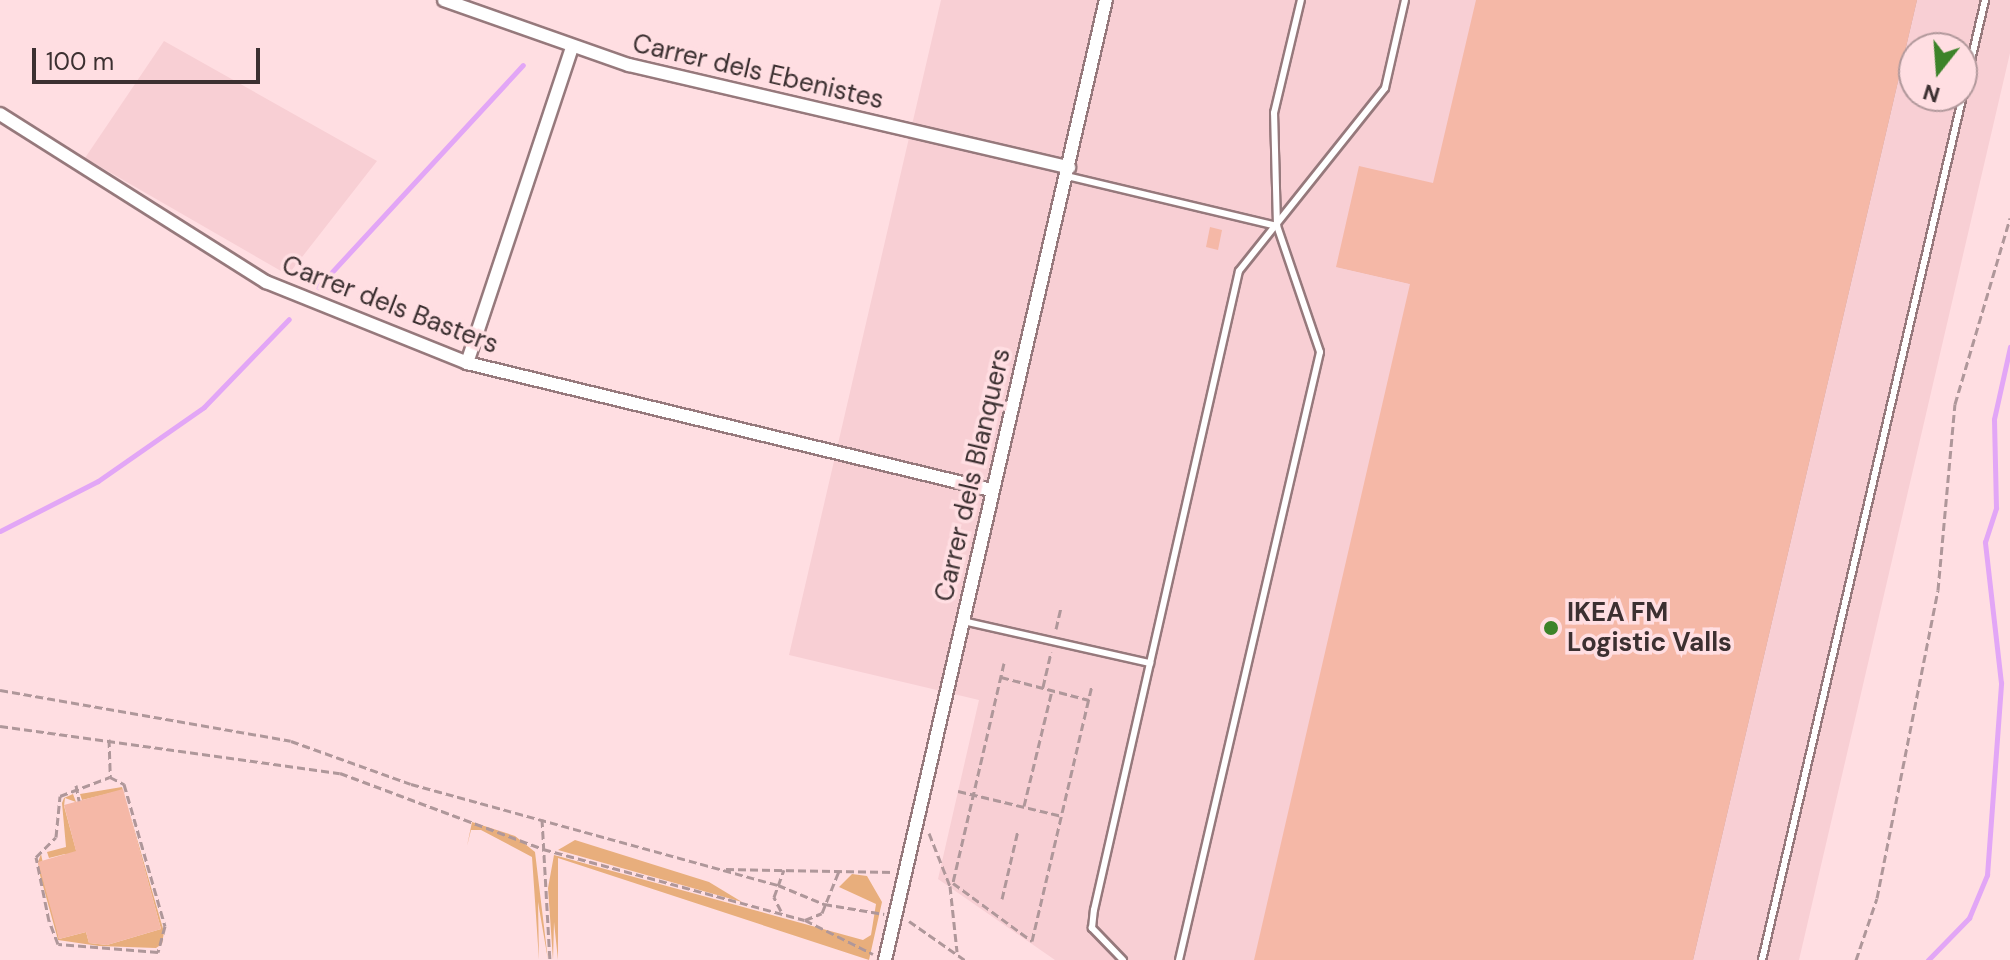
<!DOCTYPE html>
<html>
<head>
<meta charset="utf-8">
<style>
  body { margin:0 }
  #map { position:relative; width:2010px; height:960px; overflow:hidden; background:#ffdee2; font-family:"DM Sans",sans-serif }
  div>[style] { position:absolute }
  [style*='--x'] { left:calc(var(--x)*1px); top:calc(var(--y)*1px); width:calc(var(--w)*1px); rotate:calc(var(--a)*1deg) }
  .built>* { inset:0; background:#f8cfd4 }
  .green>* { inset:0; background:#e8ae7c }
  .shadow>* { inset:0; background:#0003 }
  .stream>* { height:5px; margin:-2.5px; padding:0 2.5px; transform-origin:2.5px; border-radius:2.5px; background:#e2a6f6 }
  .building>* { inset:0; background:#f5b8a7 }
  .path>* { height:3px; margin-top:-1.5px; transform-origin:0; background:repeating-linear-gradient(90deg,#af979a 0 8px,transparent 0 12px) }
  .roads { filter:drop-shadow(2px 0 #96797c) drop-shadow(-2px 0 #96797c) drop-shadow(0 2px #96797c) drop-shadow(0 -2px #96797c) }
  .lane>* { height:6px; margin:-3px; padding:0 3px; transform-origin:3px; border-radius:3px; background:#fff }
  .street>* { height:12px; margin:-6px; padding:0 6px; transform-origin:6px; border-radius:6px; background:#fff }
  .dots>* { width:22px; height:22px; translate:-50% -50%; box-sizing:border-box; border:4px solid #ffdee2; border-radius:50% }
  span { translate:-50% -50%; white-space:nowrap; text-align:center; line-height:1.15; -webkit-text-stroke:7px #ffdee2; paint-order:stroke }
  .street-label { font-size:26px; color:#3c3031 }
  .poi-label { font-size:26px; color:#3c3031; font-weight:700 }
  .left { translate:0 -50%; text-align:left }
  .north { position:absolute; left:1898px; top:32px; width:80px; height:80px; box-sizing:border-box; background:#ffdee2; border:2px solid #b1989b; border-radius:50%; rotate:197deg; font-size:22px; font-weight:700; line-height:32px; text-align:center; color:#3c3031 }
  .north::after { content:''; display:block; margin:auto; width:28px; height:36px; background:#3c8329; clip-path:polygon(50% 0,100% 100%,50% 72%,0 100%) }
  .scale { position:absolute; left:32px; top:48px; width:228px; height:36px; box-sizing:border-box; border:4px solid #3c3031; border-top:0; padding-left:10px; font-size:24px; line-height:28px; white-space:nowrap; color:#3c3031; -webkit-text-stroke:6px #ffdee2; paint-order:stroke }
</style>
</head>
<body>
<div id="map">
  <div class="built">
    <i style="clip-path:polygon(evenodd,941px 0,2010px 0,2010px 53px,1799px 960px,1055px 960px,938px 879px,979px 700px,789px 655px,941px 0,1914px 48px,1962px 48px,1962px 96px,1914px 96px,1914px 48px)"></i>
    <i style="clip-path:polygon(164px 41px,377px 161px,288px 275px,85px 158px)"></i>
  </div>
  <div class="green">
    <i style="clip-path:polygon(122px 787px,164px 932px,162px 944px,156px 948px,99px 946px,58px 940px,40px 875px,38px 862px,41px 854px,59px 939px,86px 932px,89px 943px,107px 945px,161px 929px,123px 790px,82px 800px,80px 794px)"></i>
    <i style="clip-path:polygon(73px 794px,76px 802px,65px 798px,64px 806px,96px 924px,65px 854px,49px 858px,47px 852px,66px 847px,62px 803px,64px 798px)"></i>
    <i style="clip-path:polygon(472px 822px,515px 836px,535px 852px,548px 960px,538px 902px,539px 960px,532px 857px,481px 830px,471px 830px,467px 846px)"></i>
    <i style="clip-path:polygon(575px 840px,709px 882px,742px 902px,558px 850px)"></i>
    <i style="clip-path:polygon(554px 855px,863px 940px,871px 935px,876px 904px,839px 887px,852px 874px,867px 876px,882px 902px,869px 960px,558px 858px,558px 960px,554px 922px,553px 960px,548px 888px)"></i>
  </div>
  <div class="shadow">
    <i style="clip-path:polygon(1478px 0,1917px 0,1693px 960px,1256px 960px,1412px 284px,1338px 267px,1434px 186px)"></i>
  </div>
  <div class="stream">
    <i style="--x:318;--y:287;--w:302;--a:-47.3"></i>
    <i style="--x:0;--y:531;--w:110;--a:-27"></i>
    <i style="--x:98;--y:481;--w:129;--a:-34.9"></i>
    <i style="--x:204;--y:407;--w:122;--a:-46"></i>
    <i style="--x:1928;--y:960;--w:59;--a:-45.7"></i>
    <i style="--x:1969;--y:918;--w:47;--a:-67.3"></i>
    <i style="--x:1987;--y:875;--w:193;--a:-85.8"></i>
    <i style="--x:2001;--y:683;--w:142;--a:-96.5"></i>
    <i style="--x:1985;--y:542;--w:36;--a:-72"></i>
    <i style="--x:1996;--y:508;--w:89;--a:-91.3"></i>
    <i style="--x:1994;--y:419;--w:74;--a:-77.5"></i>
  </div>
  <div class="building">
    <i style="clip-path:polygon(1476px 0,1917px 0,1693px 960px,1254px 960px,1410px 284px,1336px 267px,1359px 166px,1433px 183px)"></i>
    <i style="clip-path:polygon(1210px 227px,1222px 230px,1218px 250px,1206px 247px)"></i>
    <i style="clip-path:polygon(123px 789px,161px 929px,107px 945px,89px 943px,86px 932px,59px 939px,38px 862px,76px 851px,64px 805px)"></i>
  </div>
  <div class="path">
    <i style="--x:1056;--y:629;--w:23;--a:-77"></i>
    <i style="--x:1004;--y:663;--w:226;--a:103.1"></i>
    <i style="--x:953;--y:883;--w:98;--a:36.3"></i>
    <i style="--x:1032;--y:941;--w:262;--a:-76.8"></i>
    <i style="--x:1001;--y:677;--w:91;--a:14.6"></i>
    <i style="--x:1043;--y:687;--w:36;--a:-77"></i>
    <i style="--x:0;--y:690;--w:295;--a:9.9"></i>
    <i style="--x:291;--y:741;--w:127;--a:19.7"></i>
    <i style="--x:411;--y:784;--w:381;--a:15.4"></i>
    <i style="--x:778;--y:885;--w:50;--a:22.4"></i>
    <i style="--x:0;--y:726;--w:343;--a:7.9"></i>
    <i style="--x:340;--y:773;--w:217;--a:20.5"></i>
    <i style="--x:543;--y:849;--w:271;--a:15.2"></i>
    <i style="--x:805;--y:920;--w:18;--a:-22"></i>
    <i style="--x:822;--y:913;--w:45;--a:-68"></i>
    <i style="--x:109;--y:739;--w:38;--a:88"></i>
    <i style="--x:110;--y:777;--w:16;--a:27"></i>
    <i style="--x:124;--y:784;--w:148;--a:73.9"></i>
    <i style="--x:165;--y:926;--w:27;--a:105"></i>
    <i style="--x:158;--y:952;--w:100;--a:-175.4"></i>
    <i style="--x:58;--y:944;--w:25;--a:-111"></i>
    <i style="--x:49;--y:921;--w:65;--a:-101.5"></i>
    <i style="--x:36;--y:857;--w:28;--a:-45"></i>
    <i style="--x:56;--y:837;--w:41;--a:-84.4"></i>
    <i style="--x:60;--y:796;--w:53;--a:-20.8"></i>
    <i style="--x:76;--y:785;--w:16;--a:79"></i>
    <i style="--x:958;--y:791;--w:107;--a:13.5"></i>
    <i style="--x:1024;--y:806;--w:119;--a:-76.4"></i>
    <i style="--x:542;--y:819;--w:141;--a:86.8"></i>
    <i style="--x:929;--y:833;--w:57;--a:68.4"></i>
    <i style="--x:950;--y:886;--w:66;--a:83.9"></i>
    <i style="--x:726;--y:869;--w:168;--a:1"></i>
    <i style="--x:1002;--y:899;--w:71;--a:-76.9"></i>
    <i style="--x:824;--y:904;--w:61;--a:9.5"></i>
    <i style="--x:781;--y:911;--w:16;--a:-117"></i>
    <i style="--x:774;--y:897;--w:29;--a:-70"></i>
    <i style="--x:805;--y:920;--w:76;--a:26.6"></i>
    <i style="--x:909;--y:921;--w:68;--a:34.9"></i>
    <i style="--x:1856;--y:960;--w:65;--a:-71.3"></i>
    <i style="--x:1877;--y:898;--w:314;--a:-78.8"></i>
    <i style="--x:1938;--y:590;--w:187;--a:-84.8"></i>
    <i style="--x:1955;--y:404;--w:194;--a:-73.5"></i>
  </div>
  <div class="roads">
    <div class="lane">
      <i style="--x:1067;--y:176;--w:216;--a:13.4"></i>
      <i style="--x:963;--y:621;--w:192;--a:12.7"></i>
      <i style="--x:1123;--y:960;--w:45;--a:-134.1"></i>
      <i style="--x:1092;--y:928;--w:18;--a:-84"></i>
      <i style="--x:1094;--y:910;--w:655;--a:-77.22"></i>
      <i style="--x:1239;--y:271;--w:234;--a:-51.4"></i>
      <i style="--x:1385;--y:88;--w:90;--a:-77.2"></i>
      <i style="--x:1179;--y:960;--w:624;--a:-76.94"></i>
      <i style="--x:1320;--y:352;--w:133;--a:-108.8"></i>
      <i style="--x:1277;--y:226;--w:113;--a:-91.5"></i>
      <i style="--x:1274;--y:113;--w:116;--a:-76.6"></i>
      <i style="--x:1762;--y:960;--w:986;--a:-76.92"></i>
    </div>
    <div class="street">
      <i style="--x:444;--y:0;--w:196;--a:19.4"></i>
      <i style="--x:629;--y:65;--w:452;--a:13.1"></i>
      <i style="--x:0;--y:114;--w:315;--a:32.3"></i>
      <i style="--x:266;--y:282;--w:217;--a:21.9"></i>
      <i style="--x:467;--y:363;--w:539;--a:13.62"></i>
      <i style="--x:467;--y:363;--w:332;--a:-71.6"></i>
      <i style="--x:885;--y:960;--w:985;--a:-77.04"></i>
    </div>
  </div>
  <div class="dots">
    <i style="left:1551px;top:628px;background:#3c8329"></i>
  </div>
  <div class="street-label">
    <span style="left:758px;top:72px;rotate:13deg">Carrer dels Ebenistes</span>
    <span style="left:390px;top:305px;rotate:21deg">Carrer dels Basters</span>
    <span style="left:973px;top:475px;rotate:-77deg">Carrer dels Blanquers</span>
  </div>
  <div class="poi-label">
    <span class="left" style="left:1567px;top:628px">IKEA FM<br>Logistic Valls</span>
  </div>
  <div class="north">N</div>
  <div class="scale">100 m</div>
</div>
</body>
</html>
